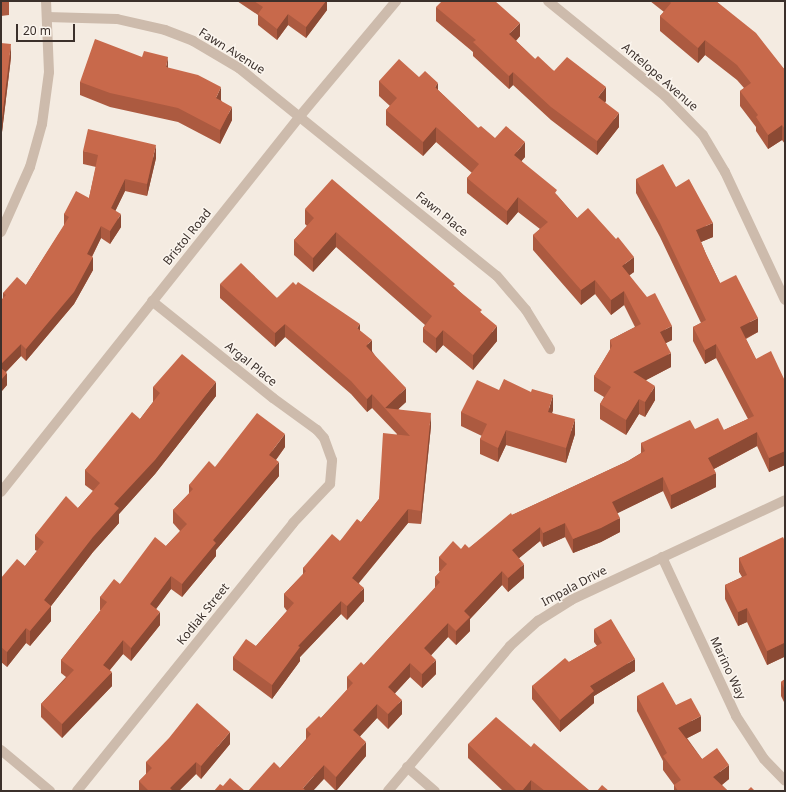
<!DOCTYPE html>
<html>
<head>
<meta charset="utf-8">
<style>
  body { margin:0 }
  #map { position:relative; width:786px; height:792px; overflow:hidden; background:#f4ebe1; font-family:"Noto Sans",sans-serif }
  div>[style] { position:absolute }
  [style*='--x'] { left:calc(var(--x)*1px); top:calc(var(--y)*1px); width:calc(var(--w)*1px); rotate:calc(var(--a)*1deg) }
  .minor>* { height:10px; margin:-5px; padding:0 5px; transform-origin:5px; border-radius:5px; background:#cdbbac }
  .tertiary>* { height:10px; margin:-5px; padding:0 5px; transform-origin:5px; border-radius:5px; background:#cdbbac }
  .wall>* { inset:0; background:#ac5a40 }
  .shaded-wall>* { inset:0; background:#8c4a34 }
  .building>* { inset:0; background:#c8694b }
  span { translate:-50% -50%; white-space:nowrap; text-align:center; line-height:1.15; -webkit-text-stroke:3px #fbf5ee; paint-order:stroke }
  .street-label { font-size:12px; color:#3b302b }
  .frame { position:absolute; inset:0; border:2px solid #3b302b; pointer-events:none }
  .scale { position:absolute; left:16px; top:24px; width:59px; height:18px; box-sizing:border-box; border:2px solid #3b302b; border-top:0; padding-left:5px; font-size:12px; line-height:14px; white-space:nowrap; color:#3b302b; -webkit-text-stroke:3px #fbf5ee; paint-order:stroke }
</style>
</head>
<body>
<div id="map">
  <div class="minor">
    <i style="--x:548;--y:1;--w:151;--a:39.1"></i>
    <i style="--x:665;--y:96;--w:54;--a:45.7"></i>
    <i style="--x:703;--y:135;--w:43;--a:59.3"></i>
    <i style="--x:725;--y:172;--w:141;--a:64.9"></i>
    <i style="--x:47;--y:17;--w:70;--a:1.6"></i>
    <i style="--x:117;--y:19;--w:49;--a:12.9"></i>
    <i style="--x:165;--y:30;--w:30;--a:21"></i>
    <i style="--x:193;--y:41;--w:53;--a:30.4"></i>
    <i style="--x:239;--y:68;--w:331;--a:38.9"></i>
    <i style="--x:497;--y:276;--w:45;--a:49.5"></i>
    <i style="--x:526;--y:310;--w:46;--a:58.4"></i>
    <i style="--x:1;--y:232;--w:71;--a:-66"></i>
    <i style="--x:30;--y:167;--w:45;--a:-74.4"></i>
    <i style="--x:42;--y:124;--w:52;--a:-82.3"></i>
    <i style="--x:49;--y:72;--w:71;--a:-92.4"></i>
    <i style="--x:662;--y:557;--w:175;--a:65"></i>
    <i style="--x:736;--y:716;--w:51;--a:56.9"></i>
    <i style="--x:764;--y:759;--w:30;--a:46"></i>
    <i style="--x:1;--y:750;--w:64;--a:39.9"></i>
    <i style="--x:407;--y:767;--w:37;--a:41"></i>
    <i style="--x:77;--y:791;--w:344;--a:-51.1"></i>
    <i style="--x:293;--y:523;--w:54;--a:-46.5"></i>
    <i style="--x:330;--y:484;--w:24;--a:-85"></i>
    <i style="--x:332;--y:460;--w:23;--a:-110"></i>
    <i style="--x:324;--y:438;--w:11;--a:-131"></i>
    <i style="--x:317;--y:430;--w:54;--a:-144"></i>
    <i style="--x:273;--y:398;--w:155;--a:-141.3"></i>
    <i style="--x:388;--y:791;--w:189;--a:-49.9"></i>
    <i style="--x:510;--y:646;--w:38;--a:-42"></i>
    <i style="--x:538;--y:621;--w:39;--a:-32"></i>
    <i style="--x:571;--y:600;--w:236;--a:-25"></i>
  </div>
  <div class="tertiary">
    <i style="--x:1;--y:492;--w:480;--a:-51.5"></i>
    <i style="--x:300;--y:116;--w:150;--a:-50.1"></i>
  </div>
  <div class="wall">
    <i style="clip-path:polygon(1px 1px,9px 1px,9px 15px,1px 16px)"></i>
    <i style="clip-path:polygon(237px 1px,327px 1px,327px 10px,306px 38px,288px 25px,277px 40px,258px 25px,258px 15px)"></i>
    <i style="clip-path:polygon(650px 1px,716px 1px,785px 70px,785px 144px,782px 140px,768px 149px,756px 131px,756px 127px,740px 106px,740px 91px,744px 88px,737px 80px,705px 55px,698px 63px,660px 31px,660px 16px,664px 12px)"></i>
    <i style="clip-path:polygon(436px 7px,520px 36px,516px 41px,535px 59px,554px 71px,606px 101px,605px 102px,619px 127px,597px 155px,551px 120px,513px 85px,509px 89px,473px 56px,473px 52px,436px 21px)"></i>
    <i style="clip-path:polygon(1px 43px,11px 57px,2px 132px,1px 131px)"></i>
    <i style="clip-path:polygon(168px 68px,221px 100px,232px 120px,220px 144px,178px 122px,110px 107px,80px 95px,80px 82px)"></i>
    <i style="clip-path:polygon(419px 77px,438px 90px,478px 128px,525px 157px,521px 161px,557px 195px,577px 218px,634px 272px,629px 275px,672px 340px,666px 343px,671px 367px,646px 380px,655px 400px,645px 417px,639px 414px,626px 435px,600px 419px,600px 404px,604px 397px,594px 391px,594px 376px,610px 350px,610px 340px,635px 327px,624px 305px,611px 315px,595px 294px,581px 305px,533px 250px,533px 235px,540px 229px,518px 212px,507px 225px,467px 193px,467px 178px,472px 173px,436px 142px,423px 156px,386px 125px,386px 110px,390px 106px,379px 96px,379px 81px)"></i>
    <i style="clip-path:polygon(83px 151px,156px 158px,147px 196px,125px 191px,115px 211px,121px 227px,110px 244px,101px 238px,92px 257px,93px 270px,74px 304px,26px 361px,21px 356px,6px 372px,7px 385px,1px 392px,3px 293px,26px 285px,64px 226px,64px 214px,89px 198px,96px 167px,83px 164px)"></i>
    <i style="clip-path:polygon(636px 179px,676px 187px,713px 237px,701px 242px,706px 254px,720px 283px,758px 332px,746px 339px,756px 359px,785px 381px,785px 465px,769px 472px,757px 446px,714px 469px,716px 487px,698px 496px,671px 509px,663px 491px,617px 513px,620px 532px,601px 542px,573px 553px,565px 537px,543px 547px,540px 541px,519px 558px,524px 578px,508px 592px,502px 585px,470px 619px,470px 631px,456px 645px,448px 637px,431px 655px,436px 674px,422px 688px,410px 677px,395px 693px,402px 714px,388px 729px,377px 718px,360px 736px,366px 756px,336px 791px,324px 779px,280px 768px,306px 739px,306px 729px,321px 718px,347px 690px,347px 677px,364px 665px,435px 588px,435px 577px,440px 572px,439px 571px,439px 557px,461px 549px,469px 548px,512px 515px,628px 461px,641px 453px,641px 443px,695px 429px,724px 430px,748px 419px,716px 358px,705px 364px,693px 341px,693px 327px,701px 323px,660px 237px,636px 193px)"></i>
    <i style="clip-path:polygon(305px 209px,455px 287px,482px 314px,497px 341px,473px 370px,443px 345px,436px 353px,423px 342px,423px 328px,425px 325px,336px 247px,313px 272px,294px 255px,294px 240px,307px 226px,305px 224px)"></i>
    <i style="clip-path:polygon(220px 284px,277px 298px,296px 285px,360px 331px,372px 351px,406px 402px,398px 409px,431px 426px,421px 524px,408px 523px,359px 583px,364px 601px,347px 620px,341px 614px,300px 657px,300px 661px,272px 699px,233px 670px,233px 657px,256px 646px,287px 611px,284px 607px,284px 594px,303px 574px,303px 568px,340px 541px,361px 522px,379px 499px,397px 434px,372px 408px,367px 412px,351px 394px,285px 337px,275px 347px,220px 298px)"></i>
    <i style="clip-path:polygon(153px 387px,216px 396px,155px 474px,119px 514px,119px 523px,93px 552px,51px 606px,51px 621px,30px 646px,26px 643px,7px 667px,1px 662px,1px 578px,25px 566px,37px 551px,35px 550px,35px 535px,78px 508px,93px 491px,85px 485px,85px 470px,140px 419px,153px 402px)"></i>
    <i style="clip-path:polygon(499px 390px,553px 410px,552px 413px,575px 434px,566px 463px,506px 445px,498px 462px,480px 454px,480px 439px,482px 436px,461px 426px,461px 412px)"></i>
    <i style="clip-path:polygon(285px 447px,276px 460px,279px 476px,216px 550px,216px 556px,182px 597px,171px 589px,156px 609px,160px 625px,131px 661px,123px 654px,110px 670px,112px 686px,62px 738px,41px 717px,41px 704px,66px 677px,61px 673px,61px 660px,101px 610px,100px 610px,100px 597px,120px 584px,166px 546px,180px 531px,173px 523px,173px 510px,189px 494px,189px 485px,215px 467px)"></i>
    <i style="clip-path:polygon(785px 541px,785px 660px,784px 657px,767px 665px,747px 622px,738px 626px,725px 599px,725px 585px,742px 577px,739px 572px,739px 558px)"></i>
    <i style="clip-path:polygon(594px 629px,635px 671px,594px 696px,594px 703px,560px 732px,532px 699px,532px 686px,569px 662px,597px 646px,594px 642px)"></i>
    <i style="clip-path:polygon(785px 679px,785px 704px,781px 696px,781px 682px)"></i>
    <i style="clip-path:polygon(637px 696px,676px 705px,701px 731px,687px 738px,702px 759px,729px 779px,722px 785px,728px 791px,674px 791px,674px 785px,663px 770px,663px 761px,637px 711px)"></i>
    <i style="clip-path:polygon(230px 744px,201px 779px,196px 774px,179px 791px,139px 791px,139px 781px,146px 774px,146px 762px)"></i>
    <i style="clip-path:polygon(468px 744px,531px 747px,590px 791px,503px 791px,468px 758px)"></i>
  </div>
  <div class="shaded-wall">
    <i style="clip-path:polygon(326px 1px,327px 1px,327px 10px,306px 38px,306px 27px)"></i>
    <i style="clip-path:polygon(288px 14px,288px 25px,277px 40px,277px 29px)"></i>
    <i style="clip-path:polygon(520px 23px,520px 36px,509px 48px,509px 34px)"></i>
    <i style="clip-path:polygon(705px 40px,705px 55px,698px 63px,698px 48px)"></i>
    <i style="clip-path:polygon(11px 44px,11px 57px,2px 132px,2px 118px)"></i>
    <i style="clip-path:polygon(168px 57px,168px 70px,166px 67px)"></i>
    <i style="clip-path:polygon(513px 72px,513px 85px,509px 89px,509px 76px)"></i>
    <i style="clip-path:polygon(438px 83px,438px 98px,435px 87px)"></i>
    <i style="clip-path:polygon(221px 87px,221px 100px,216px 112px,216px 98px)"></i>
    <i style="clip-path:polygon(606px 87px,606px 101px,598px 110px,598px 97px)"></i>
    <i style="clip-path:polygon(232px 107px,232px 120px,220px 144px,220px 130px)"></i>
    <i style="clip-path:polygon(619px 113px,619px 127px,597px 155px,597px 141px)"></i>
    <i style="clip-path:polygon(782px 125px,782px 140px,768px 149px,768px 135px)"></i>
    <i style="clip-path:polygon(436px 127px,436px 142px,423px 156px,423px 142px)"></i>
    <i style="clip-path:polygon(525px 142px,525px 157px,514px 170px,514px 155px)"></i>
    <i style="clip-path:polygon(156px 145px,156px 158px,147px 196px,147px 184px)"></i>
    <i style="clip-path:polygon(125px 179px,125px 191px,111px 220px,111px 208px)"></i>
    <i style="clip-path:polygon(518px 197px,518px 212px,507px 225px,507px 211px)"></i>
    <i style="clip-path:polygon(121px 214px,121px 227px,110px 244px,110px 231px)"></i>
    <i style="clip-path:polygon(713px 223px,713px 237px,696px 244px,696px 230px)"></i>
    <i style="clip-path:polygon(101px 226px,101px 238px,87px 266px,87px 254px)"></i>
    <i style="clip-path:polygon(336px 232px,336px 247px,313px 272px,313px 258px)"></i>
    <i style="clip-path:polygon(93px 257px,93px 270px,74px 304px,26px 361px,26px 349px)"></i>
    <i style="clip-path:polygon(634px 257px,634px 272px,622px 281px,622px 266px)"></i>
    <i style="clip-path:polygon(595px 280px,595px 294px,581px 305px,581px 290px)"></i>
    <i style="clip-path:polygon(624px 291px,624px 305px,611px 315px,611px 300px)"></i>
    <i style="clip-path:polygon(758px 318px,758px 332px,740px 341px,740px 327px)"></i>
    <i style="clip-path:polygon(285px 324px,285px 337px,275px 347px,275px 333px)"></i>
    <i style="clip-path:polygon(360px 324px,360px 337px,357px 328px)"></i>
    <i style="clip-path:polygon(497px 326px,497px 341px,473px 370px,473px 355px)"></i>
    <i style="clip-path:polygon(672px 326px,672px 340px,660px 346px,660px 332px)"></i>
    <i style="clip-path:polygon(443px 330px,443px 345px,436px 353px,436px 338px)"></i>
    <i style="clip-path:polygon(372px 340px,372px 353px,366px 346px)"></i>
    <i style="clip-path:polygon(21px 344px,21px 356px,1px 377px,1px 364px)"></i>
    <i style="clip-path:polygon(716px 344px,716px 358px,705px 364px,705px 350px)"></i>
    <i style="clip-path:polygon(671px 353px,671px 367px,633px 387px,633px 372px)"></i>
    <i style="clip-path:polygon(7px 373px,7px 385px,1px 392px,1px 380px)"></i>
    <i style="clip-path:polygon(216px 382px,216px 396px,155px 474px,119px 514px,119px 523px,93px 552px,51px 606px,51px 621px,30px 646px,30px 631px,44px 600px,114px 504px)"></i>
    <i style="clip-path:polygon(655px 386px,655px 400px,645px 417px,645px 402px)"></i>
    <i style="clip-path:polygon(406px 388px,406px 402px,392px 415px,385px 408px)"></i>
    <i style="clip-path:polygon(372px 394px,372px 408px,367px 412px,367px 399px)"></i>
    <i style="clip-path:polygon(553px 395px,553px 410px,548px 426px,548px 412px)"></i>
    <i style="clip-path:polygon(639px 399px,639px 414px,626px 435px,626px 420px)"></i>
    <i style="clip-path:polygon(431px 413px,431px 426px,421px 524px,421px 511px)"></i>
    <i style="clip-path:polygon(575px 419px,575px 434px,566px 463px,566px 448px)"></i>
    <i style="clip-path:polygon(506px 430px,506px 445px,498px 462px,498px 448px)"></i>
    <i style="clip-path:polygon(757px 432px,757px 446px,708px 472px,708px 458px)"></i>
    <i style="clip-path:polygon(285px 434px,285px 447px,269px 469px,269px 455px)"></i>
    <i style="clip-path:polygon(785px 451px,785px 465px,769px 472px,769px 458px)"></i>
    <i style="clip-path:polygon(279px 462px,279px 476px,216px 550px,216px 556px,182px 597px,182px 584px,213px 540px)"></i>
    <i style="clip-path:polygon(716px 473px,716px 487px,698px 496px,671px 509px,671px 495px)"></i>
    <i style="clip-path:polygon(663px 477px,663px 491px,612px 516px,612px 502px)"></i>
    <i style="clip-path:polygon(408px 509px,408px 523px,352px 591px,352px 578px)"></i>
    <i style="clip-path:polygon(620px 518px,620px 532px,601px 542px,573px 553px,573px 539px)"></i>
    <i style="clip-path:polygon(565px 523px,565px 537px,543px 547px,543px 533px)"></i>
    <i style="clip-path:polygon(540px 527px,540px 541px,512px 564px,512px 550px)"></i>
    <i style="clip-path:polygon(524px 564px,524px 578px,508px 592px,508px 578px)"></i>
    <i style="clip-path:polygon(502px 571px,502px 585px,470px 619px,470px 631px,456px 645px,456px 631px,464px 611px)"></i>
    <i style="clip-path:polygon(171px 576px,171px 589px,150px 617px,150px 604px)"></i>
    <i style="clip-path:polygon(364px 588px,364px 601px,347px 620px,347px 606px)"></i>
    <i style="clip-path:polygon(341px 601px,341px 614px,300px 657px,300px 661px,272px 699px,272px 685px,298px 646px)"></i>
    <i style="clip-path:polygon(747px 608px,747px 622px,738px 626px,738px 612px)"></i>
    <i style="clip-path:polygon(160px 612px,160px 625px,131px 661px,131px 648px)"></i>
    <i style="clip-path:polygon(448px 623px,448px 637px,424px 663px,424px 648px)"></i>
    <i style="clip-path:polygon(26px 628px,26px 643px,7px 667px,7px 652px)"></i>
    <i style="clip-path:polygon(123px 640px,123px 654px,103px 678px,103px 665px)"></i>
    <i style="clip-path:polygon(784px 643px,784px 657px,767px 665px,767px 651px)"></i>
    <i style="clip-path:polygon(635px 659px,635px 671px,594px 696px,594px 703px,560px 732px,560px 720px,590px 686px)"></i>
    <i style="clip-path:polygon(436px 660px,436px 674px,422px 688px,422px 674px)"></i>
    <i style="clip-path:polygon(410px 663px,410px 677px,388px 701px,388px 687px)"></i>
    <i style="clip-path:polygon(112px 672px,112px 686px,62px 738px,62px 724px)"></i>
    <i style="clip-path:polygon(402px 700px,402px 714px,388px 729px,388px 714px)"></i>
    <i style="clip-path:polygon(377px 704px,377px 718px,353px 744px,353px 730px)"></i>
    <i style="clip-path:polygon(701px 716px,701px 731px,678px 743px,678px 728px)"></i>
    <i style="clip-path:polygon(230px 732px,230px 744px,201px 779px,201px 766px)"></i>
    <i style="clip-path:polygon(366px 742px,366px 756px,336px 791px,336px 777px)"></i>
    <i style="clip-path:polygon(196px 762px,196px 774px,179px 791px,170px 791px,170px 788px)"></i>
    <i style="clip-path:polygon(324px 765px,324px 779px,313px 791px,303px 791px,303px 788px)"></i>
    <i style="clip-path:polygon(729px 765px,729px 779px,714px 791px,713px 777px)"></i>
    <i style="clip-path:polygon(531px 780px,531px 791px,522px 791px)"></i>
  </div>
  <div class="building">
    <i style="clip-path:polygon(1px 1px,9px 1px,1px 2px)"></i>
    <i style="clip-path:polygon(254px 1px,326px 1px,306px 27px,288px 14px,277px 29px,258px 14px,263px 7px)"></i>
    <i style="clip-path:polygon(442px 1px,495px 1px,520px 23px,509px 34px,535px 59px,538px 56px,554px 71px,567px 57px,606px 87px,598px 97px,619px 113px,597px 141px,551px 107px,513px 72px,509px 76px,473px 42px,476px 40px,436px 7px)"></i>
    <i style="clip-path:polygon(669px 1px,716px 1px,756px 33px,785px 70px,785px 129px,782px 125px,768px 135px,756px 117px,758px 115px,740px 91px,751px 83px,737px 65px,705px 40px,698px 48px,660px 16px,671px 3px)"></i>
    <i style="clip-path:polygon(95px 39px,142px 57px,144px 51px,168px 57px,166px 67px,198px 75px,221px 87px,216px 98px,232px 107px,220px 130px,178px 108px,110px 93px,80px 82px)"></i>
    <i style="clip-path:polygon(1px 43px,11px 44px,2px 118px,1px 118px)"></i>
    <i style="clip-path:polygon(399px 59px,419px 77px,425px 71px,438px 83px,435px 87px,478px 128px,481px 126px,495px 138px,506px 126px,525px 142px,514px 155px,557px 190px,555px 193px,577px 218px,588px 208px,616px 239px,618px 237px,634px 257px,622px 266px,647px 297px,655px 293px,672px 326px,660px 332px,671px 353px,633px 372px,655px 386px,645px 402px,639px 399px,626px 420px,600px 404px,611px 387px,594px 376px,612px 346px,610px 340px,641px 324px,624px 291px,611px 300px,595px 280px,581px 290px,533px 235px,548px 222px,518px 197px,507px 211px,467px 178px,479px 164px,436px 127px,423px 142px,386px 110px,397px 98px,379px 81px)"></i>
    <i style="clip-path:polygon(88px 129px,156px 145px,147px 184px,125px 179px,111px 208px,121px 214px,110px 231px,101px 226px,87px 254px,93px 257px,74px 292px,26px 349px,21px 344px,1px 364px,1px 300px,6px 295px,3px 293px,17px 277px,26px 285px,69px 217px,64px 214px,76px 191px,89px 198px,98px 155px,83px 151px)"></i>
    <i style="clip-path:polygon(663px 164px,676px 187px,689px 179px,713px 223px,696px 230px,706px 254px,720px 283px,736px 275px,758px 318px,740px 327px,756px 359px,771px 351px,785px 381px,785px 451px,769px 458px,757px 432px,708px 458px,716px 473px,698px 482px,671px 495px,663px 477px,612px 502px,620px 518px,601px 528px,573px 539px,565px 523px,543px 533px,540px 527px,512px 550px,524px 564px,508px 578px,502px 571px,464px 611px,470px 617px,456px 631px,448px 623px,424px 648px,436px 660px,422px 674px,410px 663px,388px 687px,402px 700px,388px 714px,377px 704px,353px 730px,366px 742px,336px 777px,324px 765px,303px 788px,306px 791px,248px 791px,274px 762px,280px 768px,311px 734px,306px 729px,319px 716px,321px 718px,353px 683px,347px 677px,361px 662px,364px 665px,440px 582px,435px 577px,447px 564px,439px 557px,453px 541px,461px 549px,465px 544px,469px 548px,511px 513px,512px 515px,628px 461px,645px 451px,641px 443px,690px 420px,695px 429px,718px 418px,724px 430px,754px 416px,716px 344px,705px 350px,693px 327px,706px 320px,660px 223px,636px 179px)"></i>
    <i style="clip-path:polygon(332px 179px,455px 284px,453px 286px,482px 310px,480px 312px,497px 326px,473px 355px,443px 330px,436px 338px,423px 328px,432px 316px,336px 232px,313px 258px,294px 240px,314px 218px,305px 209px)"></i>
    <i style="clip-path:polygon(241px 263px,277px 298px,293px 282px,296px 285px,298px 282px,360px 324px,357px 328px,372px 340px,366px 346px,406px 388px,385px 408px,431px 413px,421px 511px,408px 509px,352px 578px,364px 588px,347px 606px,341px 601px,298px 646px,300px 647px,272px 685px,233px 657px,246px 639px,256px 646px,294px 603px,284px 594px,306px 571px,303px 568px,332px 534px,340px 541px,357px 519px,361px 522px,379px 499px,383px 433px,410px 436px,372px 394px,367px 399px,351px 381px,285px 324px,275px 333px,220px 284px)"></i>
    <i style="clip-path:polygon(182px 354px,216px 382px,155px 460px,114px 504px,119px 508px,93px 537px,44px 600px,51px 606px,30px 631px,26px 628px,7px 652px,1px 647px,1px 578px,17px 559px,25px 566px,44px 542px,35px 535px,66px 496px,78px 508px,100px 483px,85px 470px,132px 412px,140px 419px,160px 393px,153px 387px)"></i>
    <i style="clip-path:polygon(1px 368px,7px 373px,1px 380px)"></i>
    <i style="clip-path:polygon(504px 379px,531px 392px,532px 389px,553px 395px,548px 412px,575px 419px,566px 448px,506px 430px,498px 448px,480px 439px,487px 424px,461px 412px,477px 380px,499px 390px)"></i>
    <i style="clip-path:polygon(257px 413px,285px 434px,269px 455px,279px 462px,213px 540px,216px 543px,182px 584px,171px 576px,150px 604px,160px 612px,131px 648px,123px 640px,103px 665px,112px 672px,62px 724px,41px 704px,74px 670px,61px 660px,107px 602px,100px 597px,114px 579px,120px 584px,155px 537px,166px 546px,187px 524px,173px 510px,193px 489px,189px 485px,209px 461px,215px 467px)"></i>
    <i style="clip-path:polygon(783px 537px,785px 541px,785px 646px,784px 643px,767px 651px,747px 608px,738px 612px,725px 585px,747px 575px,739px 558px)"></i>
    <i style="clip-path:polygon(611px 619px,635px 659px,590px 686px,594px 691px,560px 720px,532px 686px,565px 658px,569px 662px,602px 643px,594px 629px)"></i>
    <i style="clip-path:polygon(785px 679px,785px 690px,781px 682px)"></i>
    <i style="clip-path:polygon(663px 682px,676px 705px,691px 698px,701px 716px,678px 728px,702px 759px,717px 748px,729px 765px,713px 777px,728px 791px,678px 791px,674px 785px,681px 780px,663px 756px,667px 753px,637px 696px)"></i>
    <i style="clip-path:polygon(197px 703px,230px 732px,201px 766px,196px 762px,170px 788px,173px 791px,149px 791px,139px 781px,152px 768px,146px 762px,169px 738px)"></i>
    <i style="clip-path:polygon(496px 717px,531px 747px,534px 743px,590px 791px,545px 791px,531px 780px,522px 791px,517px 791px,468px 744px)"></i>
    <i style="clip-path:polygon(230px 778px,245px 791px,214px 791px,220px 784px,223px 786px)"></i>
    <i style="clip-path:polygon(602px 785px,609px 791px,597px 791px)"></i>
    <i style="clip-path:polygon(751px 787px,755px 791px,747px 791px)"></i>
  </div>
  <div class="street-label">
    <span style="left:232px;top:51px;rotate:32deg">Fawn Avenue</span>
    <span style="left:660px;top:77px;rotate:41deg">Antelope Avenue</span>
    <span style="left:442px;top:214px;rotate:39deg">Fawn Place</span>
    <span style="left:187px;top:237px;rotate:-51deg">Bristol Road</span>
    <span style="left:251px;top:364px;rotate:39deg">Argal Place</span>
    <span style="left:574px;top:586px;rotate:-28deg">Impala Drive</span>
    <span style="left:203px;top:614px;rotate:-51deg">Kodiak Street</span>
    <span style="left:728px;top:668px;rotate:65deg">Marino Way</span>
  </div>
  <div class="frame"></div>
  <div class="scale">20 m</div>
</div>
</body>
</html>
